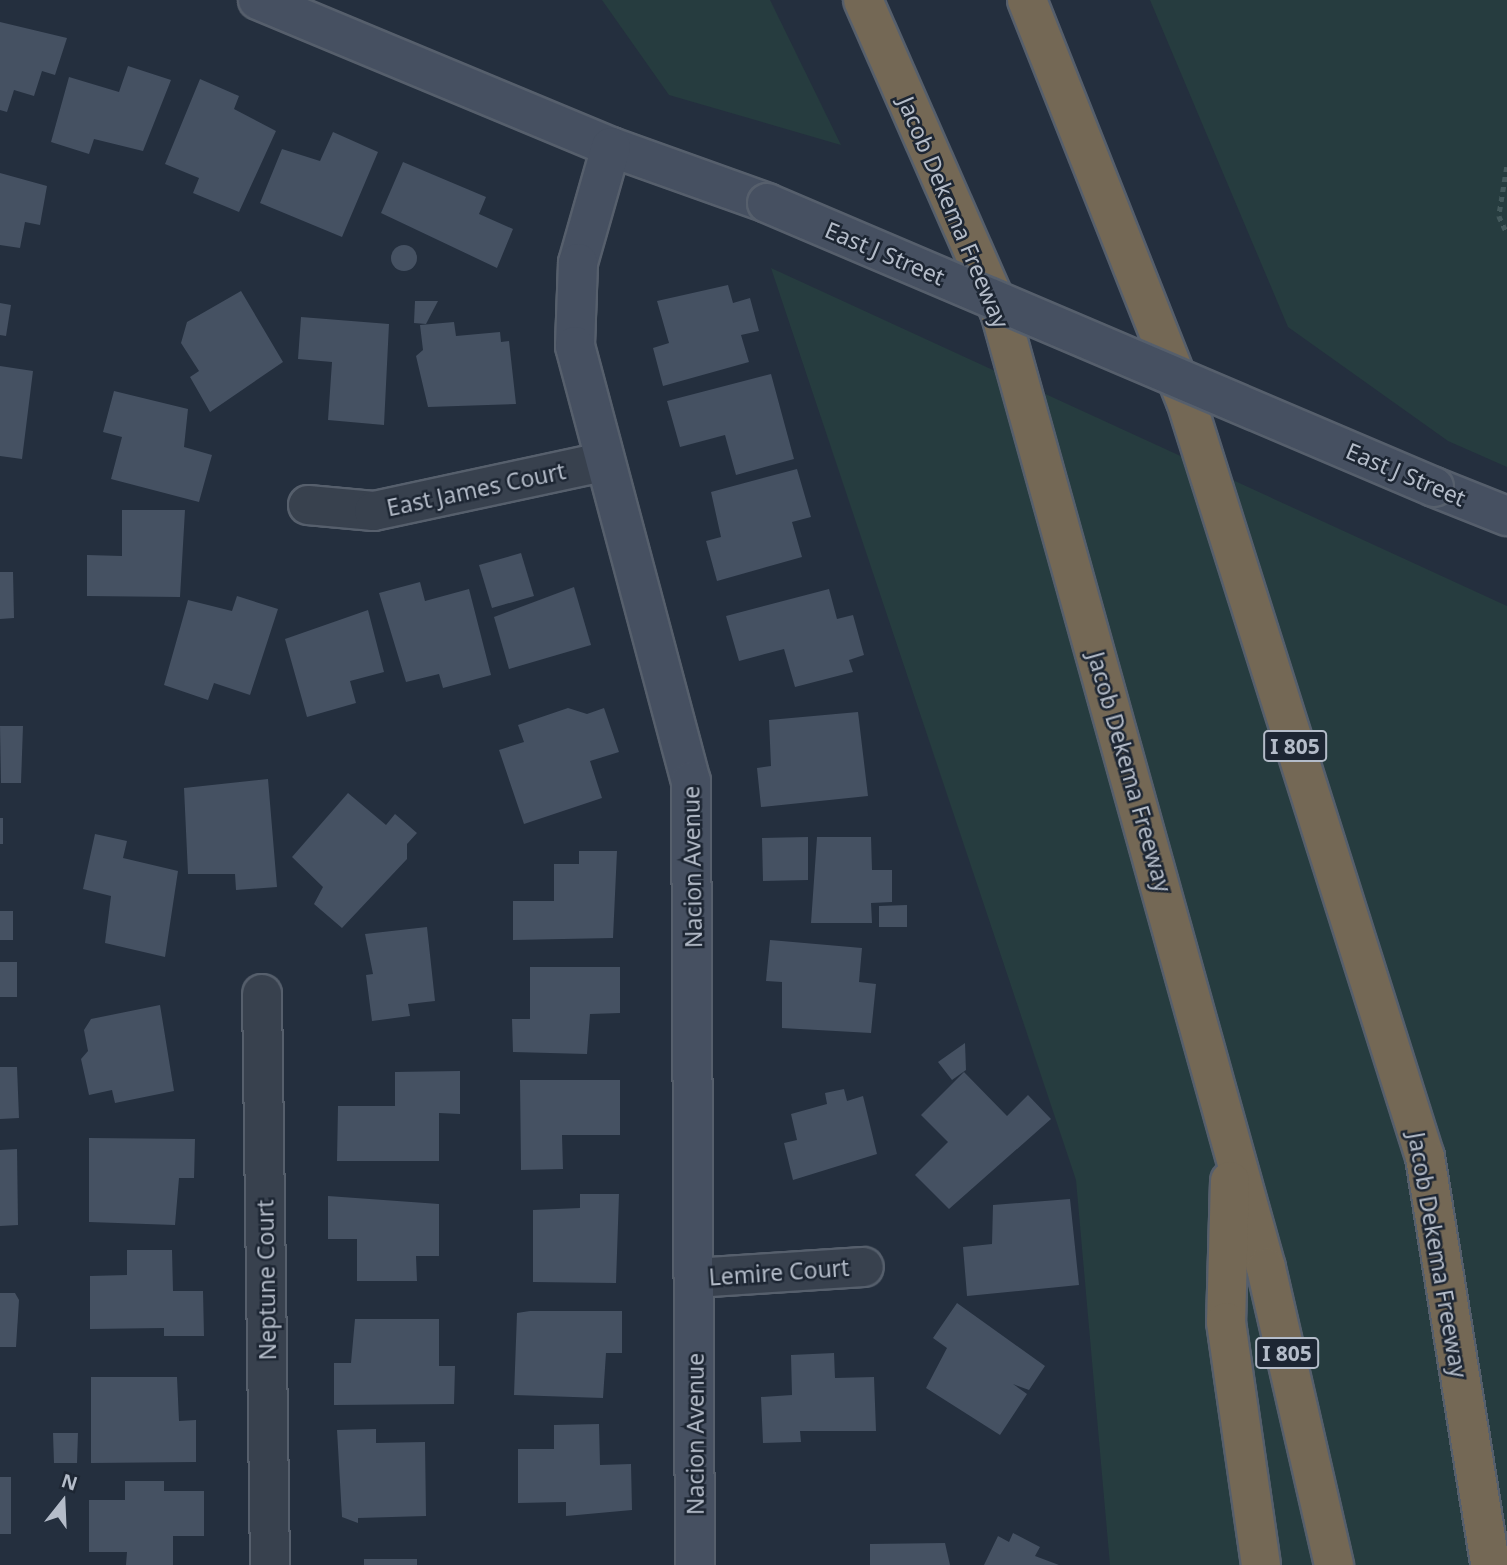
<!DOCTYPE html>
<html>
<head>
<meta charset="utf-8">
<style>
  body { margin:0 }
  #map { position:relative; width:1507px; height:1565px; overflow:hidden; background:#242f3e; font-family:"Noto Sans",sans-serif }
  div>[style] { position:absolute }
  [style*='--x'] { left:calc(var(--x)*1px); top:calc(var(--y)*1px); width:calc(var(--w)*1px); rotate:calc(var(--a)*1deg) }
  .green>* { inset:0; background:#263c3f }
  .building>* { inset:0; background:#455162 }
  .round { border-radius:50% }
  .path>* { height:4.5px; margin-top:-2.25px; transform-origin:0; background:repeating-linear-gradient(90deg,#44595c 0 5px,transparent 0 10px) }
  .roads { filter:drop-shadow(2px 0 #565f6c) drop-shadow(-2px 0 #565f6c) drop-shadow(0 2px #565f6c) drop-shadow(0 -2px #565f6c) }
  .street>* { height:38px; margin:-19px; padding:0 19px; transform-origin:19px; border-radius:19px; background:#38414e }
  .secondary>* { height:38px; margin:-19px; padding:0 19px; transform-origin:19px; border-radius:19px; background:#465061 }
  .highway>* { height:38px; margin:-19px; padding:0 19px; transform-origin:19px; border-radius:19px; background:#746855 }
  .bridges { filter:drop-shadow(2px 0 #565f6c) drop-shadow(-2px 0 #565f6c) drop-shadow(0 2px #565f6c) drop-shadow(0 -2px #565f6c) }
  .secondary-bridge>* { height:38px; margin:-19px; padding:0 19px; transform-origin:19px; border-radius:19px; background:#465061 }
  span { translate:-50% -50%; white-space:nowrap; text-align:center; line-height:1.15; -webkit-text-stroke:5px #1d2633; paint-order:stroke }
  .shield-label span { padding:2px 5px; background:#1d2633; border:2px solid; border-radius:5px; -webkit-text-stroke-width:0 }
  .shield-label { font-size:21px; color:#b4bcc9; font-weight:700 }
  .street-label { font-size:23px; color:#b4bcc9 }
  .north { position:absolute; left:28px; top:1467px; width:70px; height:70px; -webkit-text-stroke:5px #1d2633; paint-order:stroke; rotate:18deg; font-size:19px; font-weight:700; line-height:28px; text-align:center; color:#b4bcc9 }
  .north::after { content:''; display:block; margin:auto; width:24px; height:32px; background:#b4bcc9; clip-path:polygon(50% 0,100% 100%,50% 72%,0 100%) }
</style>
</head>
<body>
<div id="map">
  <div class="green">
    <i style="clip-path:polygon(602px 0,770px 0,841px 145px,669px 95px)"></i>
    <i style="clip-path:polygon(1150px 0,1507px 0,1507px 467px,1448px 441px,1288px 327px)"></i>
    <i style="clip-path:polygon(771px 268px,1507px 606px,1507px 1565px,1110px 1565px,1076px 1180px)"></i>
  </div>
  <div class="building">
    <i style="clip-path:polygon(0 22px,67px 38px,55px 75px,42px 71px,34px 96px,14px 90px,7px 112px,0 110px)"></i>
    <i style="clip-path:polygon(128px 66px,171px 80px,143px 151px,94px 139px,89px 154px,51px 142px,69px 77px,119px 92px)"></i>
    <i style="clip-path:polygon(200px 79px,239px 96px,234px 109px,276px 131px,239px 212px,193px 193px,199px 178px,165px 164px)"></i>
    <i style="clip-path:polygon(333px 132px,378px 152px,342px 237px,260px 203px,282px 149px,320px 161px)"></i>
    <i style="clip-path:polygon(403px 162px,486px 197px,479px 214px,513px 229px,497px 268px,381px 213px)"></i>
    <i style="clip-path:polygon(0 173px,47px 186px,40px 225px,25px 222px,20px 248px,0 245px)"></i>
    <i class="round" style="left:391px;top:245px;width:26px;height:26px"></i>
    <i style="clip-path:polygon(728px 285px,733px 303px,750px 298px,759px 331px,741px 335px,749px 362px,663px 386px,653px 348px,669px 343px,657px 301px)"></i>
    <i style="clip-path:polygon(241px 291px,283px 362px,210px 412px,190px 377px,199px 371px,181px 343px,187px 322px)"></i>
    <i style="clip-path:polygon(415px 301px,438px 301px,426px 324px,414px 323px)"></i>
    <i style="clip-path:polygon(0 303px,11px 305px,6px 336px,0 335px)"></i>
    <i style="clip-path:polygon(301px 317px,389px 324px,384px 425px,328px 420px,332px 362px,298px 359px)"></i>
    <i style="clip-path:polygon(454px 322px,456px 336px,500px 332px,501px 342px,509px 341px,516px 404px,428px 407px,416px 356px,423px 350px,420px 325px)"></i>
    <i style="clip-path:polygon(0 366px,33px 371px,22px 459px,0 456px)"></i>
    <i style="clip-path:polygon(771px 374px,794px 459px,736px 475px,725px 435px,680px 447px,667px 401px)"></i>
    <i style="clip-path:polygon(114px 391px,188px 409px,184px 447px,212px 455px,199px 502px,111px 479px,122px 437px,103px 432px)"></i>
    <i style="clip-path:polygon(797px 469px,811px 517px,792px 522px,802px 557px,717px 581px,706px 541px,721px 537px,711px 492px)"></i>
    <i style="clip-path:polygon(122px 510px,185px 510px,180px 597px,87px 596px,87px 555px,122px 556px)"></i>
    <i style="clip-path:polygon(521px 553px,534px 596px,492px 608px,479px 565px)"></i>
    <i style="clip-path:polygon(0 572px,13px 572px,14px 618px,0 619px)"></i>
    <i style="clip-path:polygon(420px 582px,425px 601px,469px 589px,491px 675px,443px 688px,439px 674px,406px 682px,379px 593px)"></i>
    <i style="clip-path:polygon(574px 587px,591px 645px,509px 669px,494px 617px)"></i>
    <i style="clip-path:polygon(829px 589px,837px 619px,853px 615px,864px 655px,849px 660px,853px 672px,795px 687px,784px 649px,739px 661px,726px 616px)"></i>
    <i style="clip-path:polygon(237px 596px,278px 609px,250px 695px,214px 683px,208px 700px,164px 685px,188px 600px,232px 611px)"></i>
    <i style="clip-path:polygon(368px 610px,384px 672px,350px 681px,356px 703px,307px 717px,285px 639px)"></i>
    <i style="clip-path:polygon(568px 708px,587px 714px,604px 708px,619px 752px,590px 761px,602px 798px,524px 824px,499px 750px,524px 742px,518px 725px)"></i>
    <i style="clip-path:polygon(858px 712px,868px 796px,761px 807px,757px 768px,771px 766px,769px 720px)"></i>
    <i style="clip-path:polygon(0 726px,23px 726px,21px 783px,1px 783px)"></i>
    <i style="clip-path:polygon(268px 779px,277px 887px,236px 890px,235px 874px,188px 874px,184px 788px)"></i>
    <i style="clip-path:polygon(348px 793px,386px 825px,395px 814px,417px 833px,407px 844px,407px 859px,342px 928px,314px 904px,323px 887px,292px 857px)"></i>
    <i style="clip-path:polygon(0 818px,3px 818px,3px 844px,0 844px)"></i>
    <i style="clip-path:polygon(95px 834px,127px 841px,123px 858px,178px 871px,165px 957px,105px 943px,111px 896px,83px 889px)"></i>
    <i style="clip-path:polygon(808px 837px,808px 880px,763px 881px,762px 838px)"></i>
    <i style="clip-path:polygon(817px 837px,871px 837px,872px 870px,892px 870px,892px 902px,871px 903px,872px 923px,811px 923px)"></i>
    <i style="clip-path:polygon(579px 851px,617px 851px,613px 938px,513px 940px,513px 901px,554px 901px,554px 864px,579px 864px)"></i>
    <i style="clip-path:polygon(907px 905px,907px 927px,879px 927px,879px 906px)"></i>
    <i style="clip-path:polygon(0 911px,13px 911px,13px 940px,0 940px)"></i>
    <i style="clip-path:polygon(427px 927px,435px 1001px,408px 1004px,410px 1016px,372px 1021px,366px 975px,373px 974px,365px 934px)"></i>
    <i style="clip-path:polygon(770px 940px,862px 948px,859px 982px,876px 984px,871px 1033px,782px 1028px,782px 982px,766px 981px)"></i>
    <i style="clip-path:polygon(0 962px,17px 962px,17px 997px,0 997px)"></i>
    <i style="clip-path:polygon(530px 967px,620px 967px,620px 1013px,590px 1014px,587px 1054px,513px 1052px,512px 1019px,530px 1019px)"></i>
    <i style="clip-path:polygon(160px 1005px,174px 1091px,115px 1103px,112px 1090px,89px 1095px,81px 1059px,88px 1051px,84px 1030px,91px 1019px)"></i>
    <i style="clip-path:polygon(965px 1043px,966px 1070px,952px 1080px,938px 1062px)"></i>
    <i style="clip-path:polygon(0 1067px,17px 1067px,19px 1118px,0 1119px)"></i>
    <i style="clip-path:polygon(460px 1071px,460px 1114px,439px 1113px,439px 1161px,337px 1161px,338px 1106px,395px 1106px,395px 1072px)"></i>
    <i style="clip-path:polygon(964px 1072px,1007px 1116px,1028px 1095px,1051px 1119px,949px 1209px,915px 1175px,948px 1142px,921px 1115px)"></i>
    <i style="clip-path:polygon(520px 1080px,620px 1080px,620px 1135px,562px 1135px,563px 1169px,521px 1170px)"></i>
    <i style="clip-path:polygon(844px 1089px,847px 1101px,863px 1096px,877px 1154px,793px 1180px,784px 1143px,797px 1140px,791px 1114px,827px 1104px,825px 1093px)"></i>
    <i style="clip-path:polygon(89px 1138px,195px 1139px,194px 1178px,179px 1178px,175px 1225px,89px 1222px)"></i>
    <i style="clip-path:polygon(17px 1149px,18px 1225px,0 1226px,0 1150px)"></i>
    <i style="clip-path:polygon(580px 1194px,619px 1194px,616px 1283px,533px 1282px,533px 1210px,580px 1208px)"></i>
    <i style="clip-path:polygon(328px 1196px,439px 1204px,439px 1256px,416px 1256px,417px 1281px,357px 1281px,357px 1239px,328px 1239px)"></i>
    <i style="clip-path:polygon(1070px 1199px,1079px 1285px,967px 1296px,963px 1247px,992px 1244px,993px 1205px)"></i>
    <i style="clip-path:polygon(127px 1250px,172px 1250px,173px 1291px,203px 1291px,204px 1336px,164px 1336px,164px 1328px,90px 1329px,90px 1276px,127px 1275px)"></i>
    <i style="clip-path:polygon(0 1293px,15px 1293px,19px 1300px,16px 1347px,0 1347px)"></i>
    <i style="clip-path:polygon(957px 1303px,1045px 1366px,1029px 1390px,1013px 1384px,1027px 1394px,1000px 1435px,926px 1388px,947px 1348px,933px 1338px)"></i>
    <i style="clip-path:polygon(530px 1311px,622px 1311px,622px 1353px,606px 1353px,603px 1398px,514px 1395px,517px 1313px)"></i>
    <i style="clip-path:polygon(355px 1319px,439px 1319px,439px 1366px,455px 1366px,454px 1404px,334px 1405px,334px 1363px,351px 1363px)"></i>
    <i style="clip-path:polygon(834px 1353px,835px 1378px,874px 1377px,876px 1431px,800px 1431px,801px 1442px,763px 1443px,761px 1397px,792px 1395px,791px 1355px)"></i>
    <i style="clip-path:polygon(91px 1377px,177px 1377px,179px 1421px,196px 1420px,196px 1462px,91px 1463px)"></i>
    <i style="clip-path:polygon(599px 1424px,600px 1465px,631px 1464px,632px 1510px,566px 1516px,566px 1502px,518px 1503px,518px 1449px,554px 1449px,554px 1425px)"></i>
    <i style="clip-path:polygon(376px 1429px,376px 1443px,425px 1442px,426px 1516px,358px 1518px,358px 1523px,342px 1517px,337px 1430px)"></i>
    <i style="clip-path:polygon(53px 1433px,78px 1433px,77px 1463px,54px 1463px)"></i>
    <i style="clip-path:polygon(0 1477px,11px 1477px,11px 1534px,0 1534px)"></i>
    <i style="clip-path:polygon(125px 1481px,164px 1481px,164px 1491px,204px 1491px,204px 1536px,173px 1536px,173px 1565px,126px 1565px,127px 1552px,89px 1552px,89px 1500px,125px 1500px)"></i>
    <i style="clip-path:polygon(1013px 1533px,1040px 1547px,1035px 1556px,1059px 1565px,984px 1565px,998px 1536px,1009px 1542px)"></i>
    <i style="clip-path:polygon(945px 1543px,950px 1565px,870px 1565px,870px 1544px)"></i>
    <i style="clip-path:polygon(364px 1559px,417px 1559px,417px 1565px,364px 1565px)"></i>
  </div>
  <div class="path">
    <i style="--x:1507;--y:167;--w:50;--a:99.3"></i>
    <i style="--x:1499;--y:216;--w:19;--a:65"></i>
  </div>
  <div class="roads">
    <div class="street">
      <i style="--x:308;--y:505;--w:66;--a:5.2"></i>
      <i style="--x:374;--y:511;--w:233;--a:-12.1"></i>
      <i style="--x:262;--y:994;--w:571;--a:89.2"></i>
      <i style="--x:694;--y:1278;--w:170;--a:-3.7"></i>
    </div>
    <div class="secondary">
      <i style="--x:258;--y:0;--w:382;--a:22.6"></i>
      <i style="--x:611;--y:147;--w:166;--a:19.7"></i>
      <i style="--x:611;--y:147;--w:121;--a:105.9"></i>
      <i style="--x:578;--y:263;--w:83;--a:92.1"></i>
      <i style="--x:575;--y:346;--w:450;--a:75.1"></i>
      <i style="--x:691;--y:781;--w:784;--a:89.71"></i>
      <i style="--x:1434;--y:487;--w:79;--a:21.7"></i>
    </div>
    <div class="highway">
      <i style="--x:863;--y:0;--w:341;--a:66.3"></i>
      <i style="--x:1000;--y:312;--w:992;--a:74.45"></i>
      <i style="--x:1266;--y:1268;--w:305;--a:77.1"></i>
      <i style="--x:1027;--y:0;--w:431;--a:68.4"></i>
      <i style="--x:1186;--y:401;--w:793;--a:72.46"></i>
      <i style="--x:1425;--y:1157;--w:413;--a:80.9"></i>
      <i style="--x:1230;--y:1181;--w:141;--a:91.6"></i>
      <i style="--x:1226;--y:1322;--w:246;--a:81.8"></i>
    </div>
  </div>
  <div class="bridges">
    <div class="secondary-bridge">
      <i style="--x:767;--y:203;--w:725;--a:23.06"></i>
    </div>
  </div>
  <div class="shield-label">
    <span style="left:1295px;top:746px">I 805</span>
    <span style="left:1287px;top:1353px">I 805</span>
  </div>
  <div class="street-label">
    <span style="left:954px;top:212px;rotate:67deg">Jacob Dekema Freeway</span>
    <span style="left:885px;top:253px;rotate:23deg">East J Street</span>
    <span style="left:1406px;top:474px;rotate:23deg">East J Street</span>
    <span style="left:476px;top:489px;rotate:-12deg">East James Court</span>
    <span style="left:1130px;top:772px;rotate:74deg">Jacob Dekema Freeway</span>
    <span style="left:692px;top:867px;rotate:-91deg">Nacion Avenue</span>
    <span style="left:1438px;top:1255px;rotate:80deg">Jacob Dekema Freeway</span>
    <span style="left:779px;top:1272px;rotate:-4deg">Lemire Court</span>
    <span style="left:266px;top:1280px;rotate:-91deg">Neptune Court</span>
    <span style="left:695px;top:1434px;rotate:-90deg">Nacion Avenue</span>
  </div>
  <div class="north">N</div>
</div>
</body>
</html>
